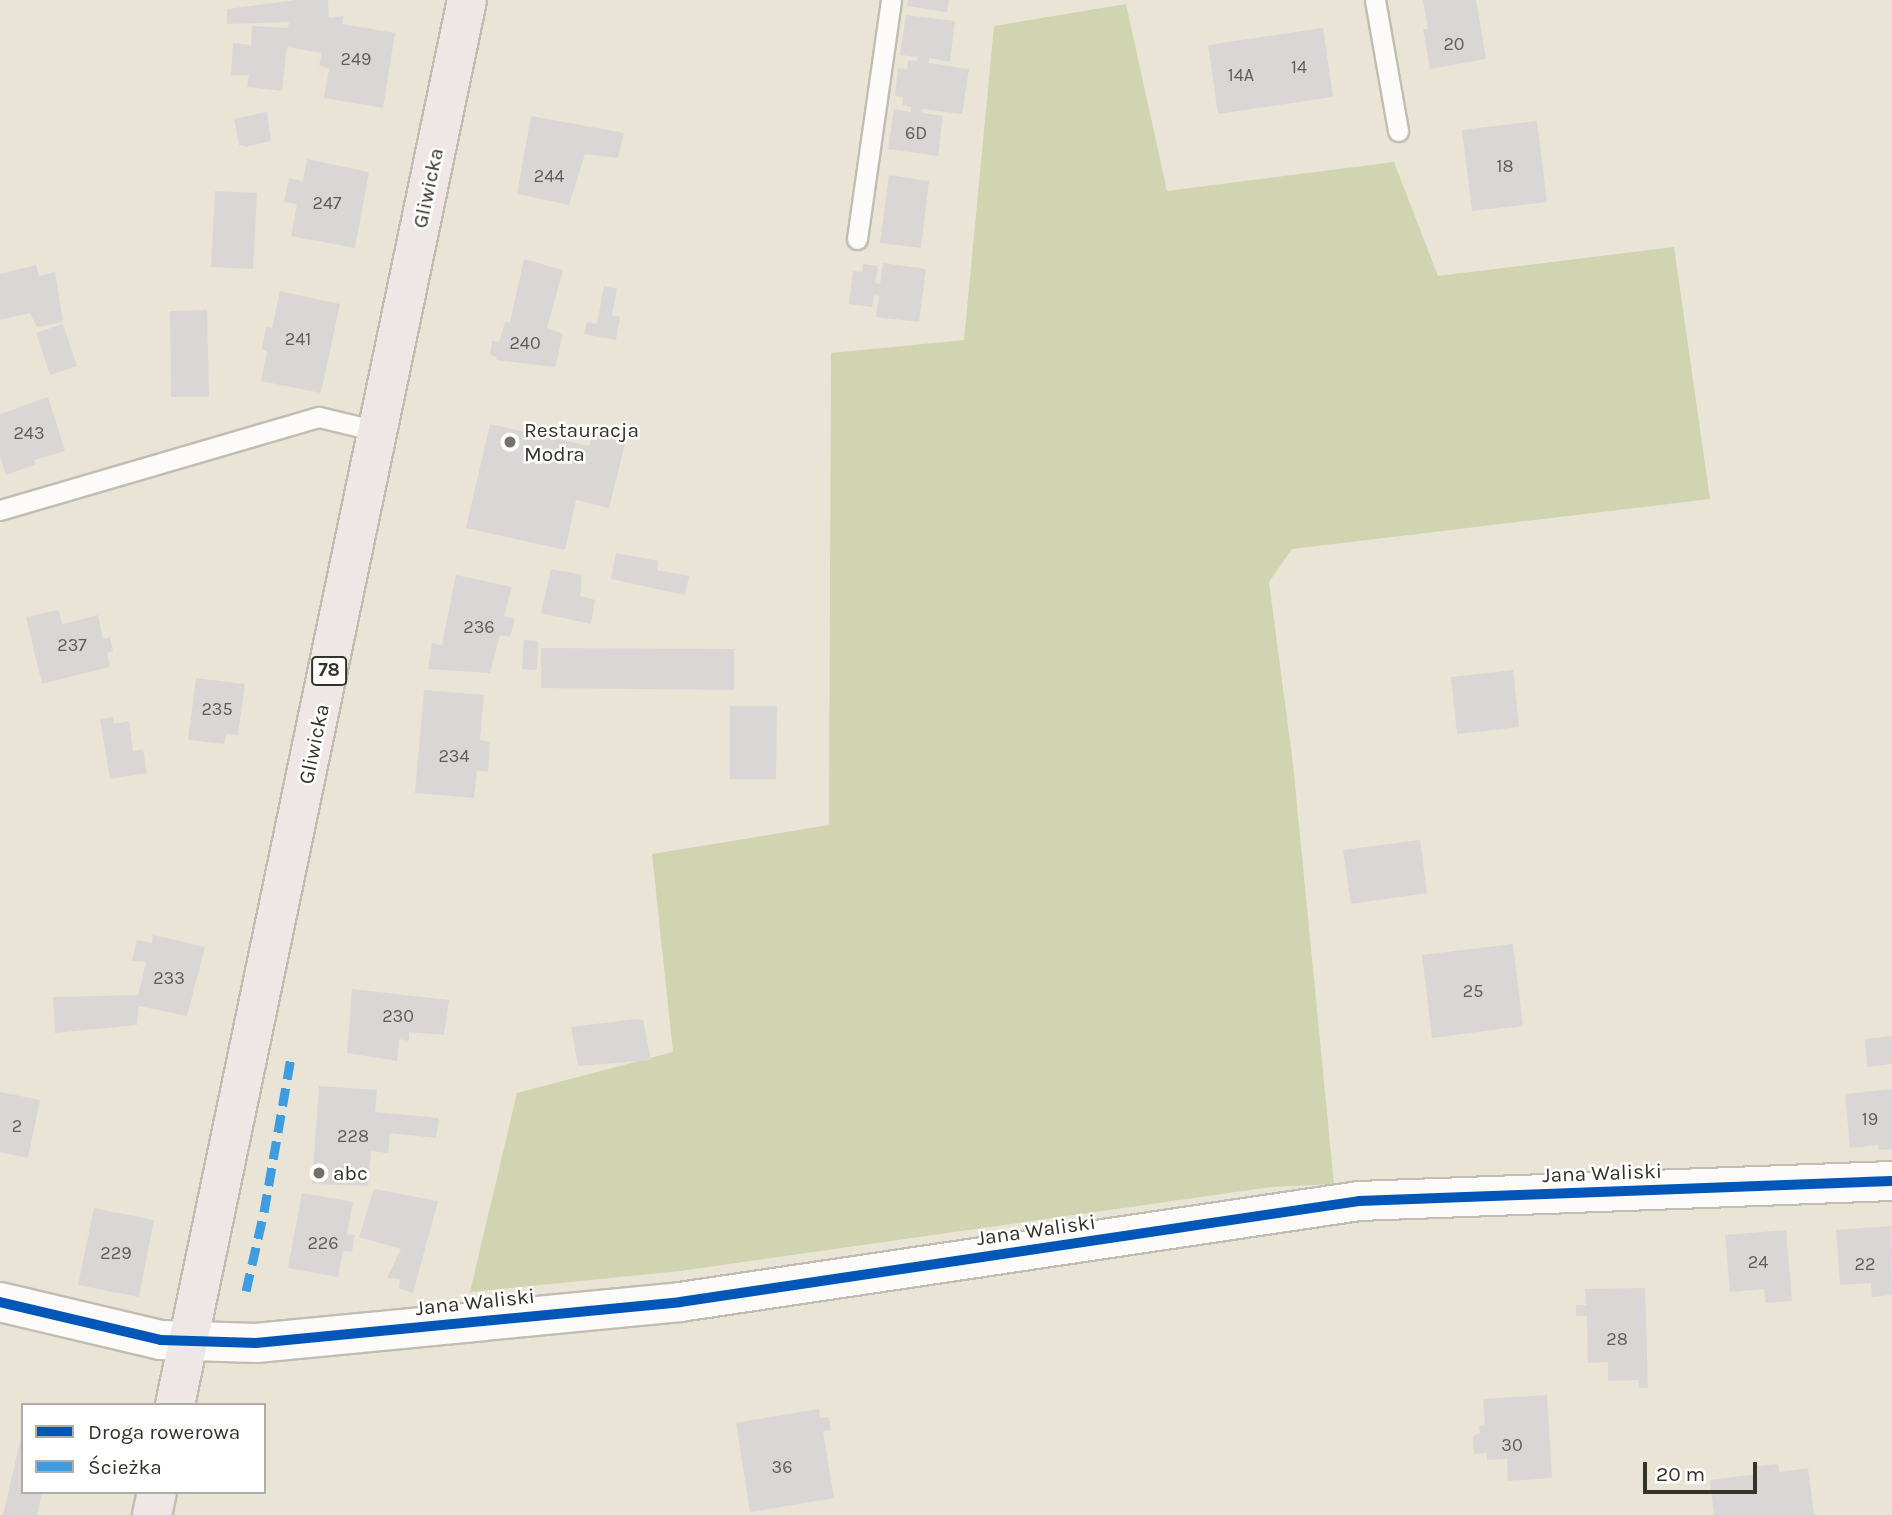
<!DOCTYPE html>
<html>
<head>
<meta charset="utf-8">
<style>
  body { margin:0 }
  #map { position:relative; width:1892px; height:1515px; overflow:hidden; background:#e9e4d6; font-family:Karla,sans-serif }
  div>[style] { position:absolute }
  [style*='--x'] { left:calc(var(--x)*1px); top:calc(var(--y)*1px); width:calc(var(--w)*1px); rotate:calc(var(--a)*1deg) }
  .green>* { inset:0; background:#d0d4b0 }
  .building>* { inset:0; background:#dad6d6 }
  .roads { filter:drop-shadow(2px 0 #c1bdb2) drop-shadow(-2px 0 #c1bdb2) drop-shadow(0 2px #c1bdb2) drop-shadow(0 -2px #c1bdb2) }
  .service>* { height:19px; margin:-9.5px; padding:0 9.5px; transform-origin:9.5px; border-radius:9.5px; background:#fcfbf9 }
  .minor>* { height:38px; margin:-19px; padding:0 19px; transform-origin:19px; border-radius:19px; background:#fcfbf9 }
  .primary>* { height:38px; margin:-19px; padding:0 19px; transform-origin:19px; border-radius:19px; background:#eee7e5 }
  .quiet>* { height:9px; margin-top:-4.5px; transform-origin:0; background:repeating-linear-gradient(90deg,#3e9de0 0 18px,transparent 0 27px) }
  .cycleway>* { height:10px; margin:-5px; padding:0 5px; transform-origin:5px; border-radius:5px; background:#0057b8 }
  .dots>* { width:19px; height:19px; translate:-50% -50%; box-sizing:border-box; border:4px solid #fff; border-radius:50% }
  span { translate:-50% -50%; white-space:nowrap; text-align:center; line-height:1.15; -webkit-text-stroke:5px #fff; paint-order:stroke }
  .number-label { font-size:18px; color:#605d55 }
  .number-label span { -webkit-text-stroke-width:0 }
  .shield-label span { padding:2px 5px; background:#fff; border:2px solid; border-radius:5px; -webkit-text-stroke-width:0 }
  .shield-label { font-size:19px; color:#353228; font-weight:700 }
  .street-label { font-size:21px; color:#353228 }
  .poi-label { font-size:21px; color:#353228 }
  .left { translate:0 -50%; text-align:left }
  .legend { position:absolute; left:21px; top:1403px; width:245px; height:91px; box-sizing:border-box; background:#fff; border:2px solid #aeada9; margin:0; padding:9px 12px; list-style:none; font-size:21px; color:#353228 }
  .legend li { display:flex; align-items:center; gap:14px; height:35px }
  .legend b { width:35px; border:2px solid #aeada9 }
  .scale { position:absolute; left:1643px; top:1462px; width:114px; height:32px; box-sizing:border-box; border:4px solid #353228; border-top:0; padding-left:9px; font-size:21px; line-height:24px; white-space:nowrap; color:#353228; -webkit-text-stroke:5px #fff; paint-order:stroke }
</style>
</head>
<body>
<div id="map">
  <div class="green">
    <i style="clip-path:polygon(1126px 4px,1167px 191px,1394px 162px,1438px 276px,1674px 247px,1710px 499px,1292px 549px,1269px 582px,1293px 764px,1334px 1184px,1271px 1187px,680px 1271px,470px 1292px,517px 1093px,673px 1052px,652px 854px,829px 825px,831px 353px,964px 340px,994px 26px)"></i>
  </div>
  <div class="building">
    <i style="clip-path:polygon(296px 0,328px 0,329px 18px,344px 16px,342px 24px,395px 33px,383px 108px,324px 98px,329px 69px,319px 65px,322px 53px,287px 47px,282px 91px,247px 87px,249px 75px,231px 75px,233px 43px,251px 45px,252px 26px,288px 28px,289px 22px,227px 24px,227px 9px)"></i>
    <i style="clip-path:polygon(908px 0,949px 0,947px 12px,907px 6px)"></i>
    <i style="clip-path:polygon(1423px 0,1476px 0,1486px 59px,1430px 69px,1423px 29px,1428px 29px)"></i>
    <i style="clip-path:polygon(906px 15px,955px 21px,950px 62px,929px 58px,929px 63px,969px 69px,962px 114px,923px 109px,922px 113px,943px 116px,938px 156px,888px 149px,894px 109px,911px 112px,911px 107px,902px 105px,903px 97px,895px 96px,898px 68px,907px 69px,908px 60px,917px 61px,918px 57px,900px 55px)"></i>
    <i style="clip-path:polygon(1323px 28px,1333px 97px,1218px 114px,1208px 45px)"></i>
    <i style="clip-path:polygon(267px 112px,271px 141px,246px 147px,239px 145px,234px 119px)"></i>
    <i style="clip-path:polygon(531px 116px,624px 133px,618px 158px,585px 154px,569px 205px,517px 194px)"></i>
    <i style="clip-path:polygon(1537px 121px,1547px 202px,1472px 211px,1462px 130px)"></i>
    <i style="clip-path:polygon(307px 159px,369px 172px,355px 248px,291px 236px,297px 204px,284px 202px,289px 178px,303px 181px)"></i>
    <i style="clip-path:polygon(889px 175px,929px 181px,921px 248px,880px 243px)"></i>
    <i style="clip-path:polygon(215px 191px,257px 193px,253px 269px,211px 267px)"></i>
    <i style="clip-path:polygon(524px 259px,563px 270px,547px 328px,563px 334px,555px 367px,496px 360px,497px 357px,490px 355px,492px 341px,499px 342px,505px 322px,510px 322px)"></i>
    <i style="clip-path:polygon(883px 263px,926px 269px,919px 322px,876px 317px,879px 296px,874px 295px,872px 307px,849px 304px,853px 271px,862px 272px,863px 264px,878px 266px,875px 283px,880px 284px)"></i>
    <i style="clip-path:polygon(36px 265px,39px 276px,55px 272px,63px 322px,37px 327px,30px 313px,0 320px,0 274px)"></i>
    <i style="clip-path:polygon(604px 286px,617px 289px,612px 315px,620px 317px,616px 340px,584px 334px,587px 322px,597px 324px)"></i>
    <i style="clip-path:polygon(280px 291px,340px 304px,321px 393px,261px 381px,267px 351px,262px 349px,266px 327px,272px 328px)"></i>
    <i style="clip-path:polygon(207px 310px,209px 397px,171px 397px,170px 311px)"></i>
    <i style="clip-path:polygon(63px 324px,77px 366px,50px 375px,36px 333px)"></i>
    <i style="clip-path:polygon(48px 397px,65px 451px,34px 460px,36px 464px,6px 475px,0 456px,0 414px)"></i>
    <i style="clip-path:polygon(490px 424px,589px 446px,594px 428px,627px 436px,609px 508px,576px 500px,565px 550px,466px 528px)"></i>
    <i style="clip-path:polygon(616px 553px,658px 561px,657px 570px,689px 576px,685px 595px,611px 579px)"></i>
    <i style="clip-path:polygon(551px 569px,582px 575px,580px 596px,595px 600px,591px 624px,541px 613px)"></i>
    <i style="clip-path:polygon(456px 575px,512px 587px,504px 616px,515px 619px,510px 637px,500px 635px,490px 673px,428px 669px,432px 643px,442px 645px)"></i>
    <i style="clip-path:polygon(59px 610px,62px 624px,98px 615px,103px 639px,110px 637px,113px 651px,107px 653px,110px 667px,42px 684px,26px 617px)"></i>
    <i style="clip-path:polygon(524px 640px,538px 641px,537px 670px,522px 669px)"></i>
    <i style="clip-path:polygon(541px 648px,734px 649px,734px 690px,541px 688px)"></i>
    <i style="clip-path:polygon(1513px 670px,1519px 727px,1457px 734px,1451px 677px)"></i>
    <i style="clip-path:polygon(196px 678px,245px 684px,238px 735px,226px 734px,224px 744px,188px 740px)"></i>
    <i style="clip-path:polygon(424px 690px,484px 695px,480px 740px,490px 742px,488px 772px,477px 771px,474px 798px,415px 793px)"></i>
    <i style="clip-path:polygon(730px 706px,777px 706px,776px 779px,730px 779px)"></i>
    <i style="clip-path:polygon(113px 717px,114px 724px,129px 721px,133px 751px,143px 749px,147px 773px,110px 779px,100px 719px)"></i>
    <i style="clip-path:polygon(1420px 840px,1427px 893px,1351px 904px,1343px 850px)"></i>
    <i style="clip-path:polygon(153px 935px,205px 947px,187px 1016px,139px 1006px,137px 1025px,55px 1033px,53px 997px,138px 995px,146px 962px,132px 961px,137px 940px,152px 943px)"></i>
    <i style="clip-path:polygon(1513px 944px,1523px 1026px,1432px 1038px,1422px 955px)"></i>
    <i style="clip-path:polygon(352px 989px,449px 1000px,444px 1035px,409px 1032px,409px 1041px,399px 1039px,397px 1061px,347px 1053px)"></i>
    <i style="clip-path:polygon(636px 1019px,643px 1020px,651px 1060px,578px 1066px,571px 1027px)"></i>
    <i style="clip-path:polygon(1892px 1036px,1892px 1064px,1867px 1067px,1865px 1039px)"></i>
    <i style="clip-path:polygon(319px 1086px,377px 1090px,375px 1112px,439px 1118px,436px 1138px,390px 1133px,388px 1153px,371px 1151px,368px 1186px,312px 1184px)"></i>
    <i style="clip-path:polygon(1892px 1089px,1892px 1149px,1879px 1150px,1878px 1145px,1850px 1148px,1845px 1094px)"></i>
    <i style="clip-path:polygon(0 1092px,40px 1100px,28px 1158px,0 1152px)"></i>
    <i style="clip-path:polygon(374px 1189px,438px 1201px,413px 1293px,399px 1288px,400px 1279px,387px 1278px,401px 1249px,359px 1237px)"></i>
    <i style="clip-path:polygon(302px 1193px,353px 1202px,347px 1234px,355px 1235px,352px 1252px,343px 1251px,338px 1277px,288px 1268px)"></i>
    <i style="clip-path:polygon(94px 1208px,154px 1220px,139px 1297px,78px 1285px)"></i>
    <i style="clip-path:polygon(1891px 1226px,1892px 1295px,1872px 1297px,1871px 1283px,1840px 1285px,1836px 1230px)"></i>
    <i style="clip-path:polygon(1786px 1230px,1792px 1301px,1766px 1303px,1764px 1289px,1730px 1292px,1725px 1235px)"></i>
    <i style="clip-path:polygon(1645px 1288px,1648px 1388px,1639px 1388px,1638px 1380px,1608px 1381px,1608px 1362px,1588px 1363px,1587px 1316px,1576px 1316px,1576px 1305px,1586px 1305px,1585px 1289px)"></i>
    <i style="clip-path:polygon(1547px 1395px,1552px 1478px,1508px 1481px,1507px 1459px,1487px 1460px,1487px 1453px,1474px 1454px,1473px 1436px,1480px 1433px,1479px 1426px,1485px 1425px,1483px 1399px)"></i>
    <i style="clip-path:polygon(819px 1409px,820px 1418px,829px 1417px,831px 1430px,823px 1431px,834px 1498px,750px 1512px,736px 1423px)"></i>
    <i style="clip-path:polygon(22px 1433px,23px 1492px,42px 1492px,37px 1515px,3px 1515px)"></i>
    <i style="clip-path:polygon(1778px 1464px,1779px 1472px,1808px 1468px,1814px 1515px,1714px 1515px,1710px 1480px,1757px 1474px,1756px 1466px)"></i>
  </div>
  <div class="roads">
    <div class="service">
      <i style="--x:1375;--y:0;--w:133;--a:80"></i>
      <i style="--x:857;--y:239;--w:241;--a:-81.9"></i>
      <i style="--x:0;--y:510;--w:332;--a:-16.3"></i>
      <i style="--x:319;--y:417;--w:60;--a:13.6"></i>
    </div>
    <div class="minor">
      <i style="--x:0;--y:1302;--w:165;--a:13.3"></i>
      <i style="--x:161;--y:1340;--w:95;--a:1.8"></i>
      <i style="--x:256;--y:1343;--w:426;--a:-5.5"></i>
      <i style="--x:680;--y:1302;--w:686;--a:-8.46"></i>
      <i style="--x:1359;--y:1201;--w:533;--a:-2.15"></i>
    </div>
    <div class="primary">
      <i style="--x:175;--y:1405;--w:1435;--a:-78.26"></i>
      <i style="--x:152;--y:1515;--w:24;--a:-78"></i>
    </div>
  </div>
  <div class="quiet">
    <i style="--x:246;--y:1291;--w:81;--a:-77.2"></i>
    <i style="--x:264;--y:1212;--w:157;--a:-80.1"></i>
  </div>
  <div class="cycleway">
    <i style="--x:0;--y:1302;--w:165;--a:13.3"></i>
    <i style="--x:161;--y:1340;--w:95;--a:1.8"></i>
    <i style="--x:256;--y:1343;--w:426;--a:-5.5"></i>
    <i style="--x:680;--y:1302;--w:686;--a:-8.46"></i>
    <i style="--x:1359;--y:1201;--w:533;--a:-2.15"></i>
  </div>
  <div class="dots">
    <i style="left:510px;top:442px;background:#747065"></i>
    <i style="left:319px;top:1173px;background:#747065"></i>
  </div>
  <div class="number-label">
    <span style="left:1454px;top:44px">20</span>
    <span style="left:356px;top:59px">249</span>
    <span style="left:1299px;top:67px">14</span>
    <span style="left:1241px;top:75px">14A</span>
    <span style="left:916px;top:133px">6D</span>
    <span style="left:1505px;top:166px">18</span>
    <span style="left:549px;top:176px">244</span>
    <span style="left:327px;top:203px">247</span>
    <span style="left:298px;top:339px">241</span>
    <span style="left:525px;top:343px">240</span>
    <span style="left:29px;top:433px">243</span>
    <span style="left:479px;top:627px">236</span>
    <span style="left:72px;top:645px">237</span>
    <span style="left:217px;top:709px">235</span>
    <span style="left:454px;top:756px">234</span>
    <span style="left:169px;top:978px">233</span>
    <span style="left:1473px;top:991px">25</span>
    <span style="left:398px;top:1016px">230</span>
    <span style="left:1870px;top:1119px">19</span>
    <span style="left:17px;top:1126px">2</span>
    <span style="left:353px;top:1136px">228</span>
    <span style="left:323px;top:1243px">226</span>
    <span style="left:116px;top:1253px">229</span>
    <span style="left:1758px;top:1262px">24</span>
    <span style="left:1865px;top:1264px">22</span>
    <span style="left:1617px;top:1339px">28</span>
    <span style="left:1512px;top:1445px">30</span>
    <span style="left:782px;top:1467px">36</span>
  </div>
  <div class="shield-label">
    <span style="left:329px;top:671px">78</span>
  </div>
  <div class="street-label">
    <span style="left:428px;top:188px;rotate:-78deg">Gliwicka</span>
    <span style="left:314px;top:744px;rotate:-78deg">Gliwicka</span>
    <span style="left:1602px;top:1173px;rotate:-2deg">Jana Waliski</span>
    <span style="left:1036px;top:1230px;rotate:-8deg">Jana Waliski</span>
    <span style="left:475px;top:1302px;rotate:-6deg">Jana Waliski</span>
  </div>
  <div class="poi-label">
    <span class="left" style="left:524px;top:442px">Restauracja<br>Modra</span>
    <span class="left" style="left:333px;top:1173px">abc</span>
  </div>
  <ul class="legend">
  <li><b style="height:9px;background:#0057b8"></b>Droga rowerowa</li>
  <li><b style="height:9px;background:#3e9de0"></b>Ścieżka</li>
  </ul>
  <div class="scale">20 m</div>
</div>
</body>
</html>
